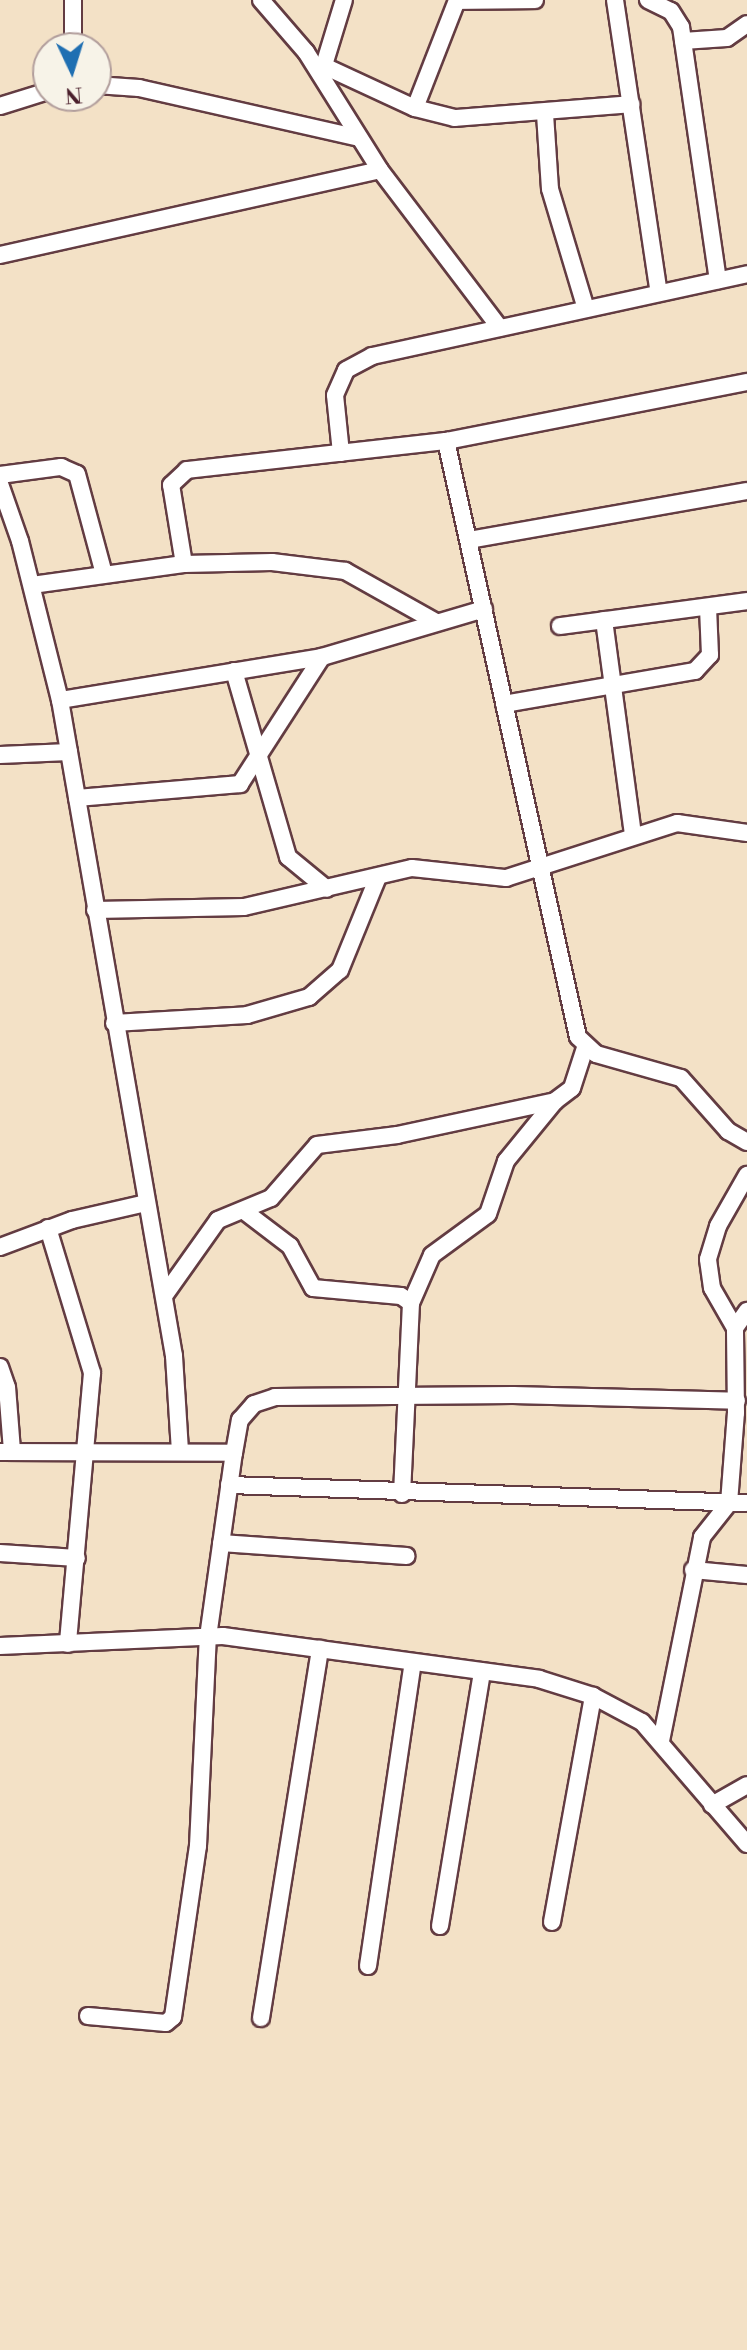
<!DOCTYPE html>
<html>
<head>
<meta charset="utf-8">
<style>
  body { margin:0 }
  #map { position:relative; width:747px; height:2350px; overflow:hidden; background:#f3e1c6; font-family:"Libre Bodoni",serif }
  div>[style] { position:absolute }
  [style*='--x'] { left:calc(var(--x)*1px); top:calc(var(--y)*1px); width:calc(var(--w)*1px); rotate:calc(var(--a)*1deg) }
  .roads { filter:drop-shadow(2px 0 #633c42) drop-shadow(-2px 0 #633c42) drop-shadow(0 2px #633c42) drop-shadow(0 -2px #633c42) }
  .minor>* { height:16px; margin:-8px; padding:0 8px; transform-origin:8px; border-radius:8px; background:#fff }
  span { translate:-50% -50%; white-space:nowrap; text-align:center; line-height:1.15; -webkit-text-stroke:6px #f7f3e8; paint-order:stroke }
  .north { position:absolute; left:32px; top:32px; width:80px; height:80px; box-sizing:border-box; background:#f7f3e8; border:2px solid #b29e9c; border-radius:50%; rotate:176deg; font-size:22px; font-weight:700; line-height:32px; text-align:center; color:#4a1f2b }
  .north::after { content:''; display:block; margin:auto; width:28px; height:36px; background:#1f6fb2; clip-path:polygon(50% 0,100% 100%,50% 72%,0 100%) }
</style>
</head>
<body>
<div id="map">
  <div class="roads">
    <div class="minor">
      <i style="--x:261;--y:0;--w:69;--a:49.1"></i>
      <i style="--x:306;--y:52;--w:139;--a:57.9"></i>
      <i style="--x:380;--y:170;--w:198;--a:52.8"></i>
      <i style="--x:615;--y:0;--w:296;--a:81.5"></i>
      <i style="--x:648;--y:0;--w:25;--a:26"></i>
      <i style="--x:671;--y:11;--w:19;--a:58"></i>
      <i style="--x:681;--y:27;--w:256;--a:81.7"></i>
      <i style="--x:457;--y:1;--w:78;--a:-0.7"></i>
      <i style="--x:683;--y:41;--w:44;--a:-3.9"></i>
      <i style="--x:727;--y:38;--w:24;--a:-35"></i>
      <i style="--x:73;--y:48;--w:48;--a:-90"></i>
      <i style="--x:324;--y:66;--w:100;--a:24.8"></i>
      <i style="--x:415;--y:108;--w:41;--a:14"></i>
      <i style="--x:455;--y:118;--w:177;--a:-4.5"></i>
      <i style="--x:321;--y:75;--w:78;--a:-73"></i>
      <i style="--x:96;--y:85;--w:43;--a:4"></i>
      <i style="--x:139;--y:88;--w:226;--a:12.8"></i>
      <i style="--x:0;--y:106;--w:50;--a:-17.4"></i>
      <i style="--x:415;--y:108;--w:116;--a:-68.7"></i>
      <i style="--x:545;--y:114;--w:75;--a:86.2"></i>
      <i style="--x:550;--y:189;--w:125;--a:73.3"></i>
      <i style="--x:0;--y:255;--w:389;--a:-12.6"></i>
      <i style="--x:446;--y:441;--w:610;--a:77.51"></i>
      <i style="--x:578;--y:1037;--w:25;--a:43"></i>
      <i style="--x:596;--y:1054;--w:88;--a:15.8"></i>
      <i style="--x:681;--y:1078;--w:71;--a:48.4"></i>
      <i style="--x:728;--y:1131;--w:22;--a:30"></i>
      <i style="--x:341;--y:453;--w:58;--a:-95.9"></i>
      <i style="--x:335;--y:395;--w:27;--a:-66"></i>
      <i style="--x:346;--y:370;--w:30;--a:-28"></i>
      <i style="--x:372;--y:356;--w:384;--a:-12.3"></i>
      <i style="--x:0;--y:475;--w:62;--a:-7.5"></i>
      <i style="--x:61;--y:467;--w:17;--a:24"></i>
      <i style="--x:77;--y:474;--w:104;--a:74.9"></i>
      <i style="--x:0;--y:484;--w:60;--a:70.7"></i>
      <i style="--x:20;--y:541;--w:164;--a:75.9"></i>
      <i style="--x:60;--y:700;--w:666;--a:80.14"></i>
      <i style="--x:174;--y:1356;--w:96;--a:86.4"></i>
      <i style="--x:469;--y:540;--w:282;--a:-10"></i>
      <i style="--x:184;--y:564;--w:80;--a:-99.3"></i>
      <i style="--x:171;--y:485;--w:22;--a:-43"></i>
      <i style="--x:187;--y:470;--w:261;--a:-6.4"></i>
      <i style="--x:446;--y:441;--w:307;--a:-11.1"></i>
      <i style="--x:32;--y:585;--w:153;--a:-7.9"></i>
      <i style="--x:184;--y:564;--w:88;--a:-1.3"></i>
      <i style="--x:272;--y:562;--w:74;--a:7"></i>
      <i style="--x:345;--y:571;--w:104;--a:29.3"></i>
      <i style="--x:604;--y:620;--w:216;--a:82.3"></i>
      <i style="--x:560;--y:626;--w:189;--a:-7.6"></i>
      <i style="--x:234;--y:671;--w:194;--a:73.8"></i>
      <i style="--x:288;--y:857;--w:50;--a:39.4"></i>
      <i style="--x:60;--y:700;--w:266;--a:-9.3"></i>
      <i style="--x:322;--y:657;--w:169;--a:-16.5"></i>
      <i style="--x:504;--y:704;--w:194;--a:-9.8"></i>
      <i style="--x:695;--y:671;--w:22;--a:-47"></i>
      <i style="--x:710;--y:655;--w:48;--a:-92.4"></i>
      <i style="--x:0;--y:755;--w:69;--a:-2.5"></i>
      <i style="--x:77;--y:798;--w:164;--a:-4.9"></i>
      <i style="--x:240;--y:784;--w:151;--a:-57.2"></i>
      <i style="--x:95;--y:910;--w:149;--a:-1.2"></i>
      <i style="--x:244;--y:907;--w:172;--a:-13.1"></i>
      <i style="--x:412;--y:868;--w:95;--a:6.1"></i>
      <i style="--x:506;--y:878;--w:180;--a:-17.8"></i>
      <i style="--x:677;--y:823;--w:71;--a:8.1"></i>
      <i style="--x:114;--y:1023;--w:133;--a:-3.4"></i>
      <i style="--x:247;--y:1015;--w:65;--a:-16.2"></i>
      <i style="--x:309;--y:997;--w:41;--a:-41.1"></i>
      <i style="--x:340;--y:970;--w:100;--a:-67.8"></i>
      <i style="--x:244;--y:1211;--w:58;--a:37.3"></i>
      <i style="--x:290;--y:1246;--w:48;--a:61.3"></i>
      <i style="--x:313;--y:1288;--w:88;--a:5.2"></i>
      <i style="--x:401;--y:1296;--w:12;--a:35"></i>
      <i style="--x:48;--y:1228;--w:152;--a:73.1"></i>
      <i style="--x:92;--y:1373;--w:272;--a:95.1"></i>
      <i style="--x:0;--y:1247;--w:77;--a:-20.6"></i>
      <i style="--x:72;--y:1220;--w:76;--a:-12.9"></i>
      <i style="--x:164;--y:1296;--w:93;--a:-54.6"></i>
      <i style="--x:218;--y:1220;--w:57;--a:-22.5"></i>
      <i style="--x:271;--y:1198;--w:70;--a:-49"></i>
      <i style="--x:317;--y:1145;--w:81;--a:-7.1"></i>
      <i style="--x:397;--y:1135;--w:162;--a:-12.1"></i>
      <i style="--x:555;--y:1101;--w:21;--a:-37"></i>
      <i style="--x:572;--y:1088;--w:42;--a:-72"></i>
      <i style="--x:735;--y:1328;--w:46;--a:-119.9"></i>
      <i style="--x:712;--y:1288;--w:29;--a:-98"></i>
      <i style="--x:708;--y:1259;--w:34;--a:-73"></i>
      <i style="--x:718;--y:1226;--w:59;--a:-60.4"></i>
      <i style="--x:0;--y:1367;--w:21;--a:71"></i>
      <i style="--x:7;--y:1387;--w:64;--a:85.5"></i>
      <i style="--x:0;--y:1452;--w:234;--a:0.2"></i>
      <i style="--x:229;--y:1485;--w:518;--a:1.99"></i>
      <i style="--x:402;--y:1494;--w:191;--a:-87.3"></i>
      <i style="--x:411;--y:1303;--w:52;--a:-66.4"></i>
      <i style="--x:432;--y:1255;--w:69;--a:-36.2"></i>
      <i style="--x:488;--y:1214;--w:56;--a:-71.2"></i>
      <i style="--x:506;--y:1161;--w:77;--a:-50.8"></i>
      <i style="--x:221;--y:1543;--w:186;--a:4"></i>
      <i style="--x:0;--y:1553;--w:77;--a:3.7"></i>
      <i style="--x:693;--y:1570;--w:54;--a:5.3"></i>
      <i style="--x:0;--y:1646;--w:223;--a:-2.6"></i>
      <i style="--x:223;--y:1636;--w:319;--a:7.7"></i>
      <i style="--x:539;--y:1679;--w:57;--a:17.5"></i>
      <i style="--x:593;--y:1696;--w:55;--a:28"></i>
      <i style="--x:642;--y:1722;--w:161;--a:49.3"></i>
      <i style="--x:661;--y:1741;--w:208;--a:-78.6"></i>
      <i style="--x:702;--y:1537;--w:43;--a:-51.5"></i>
      <i style="--x:729;--y:1503;--w:90;--a:-85.6"></i>
      <i style="--x:736;--y:1413;--w:85;--a:-90.7"></i>
      <i style="--x:735;--y:1328;--w:21;--a:-55"></i>
      <i style="--x:712;--y:1805;--w:40;--a:-29.7"></i>
      <i style="--x:552;--y:1922;--w:230;--a:-79.7"></i>
      <i style="--x:440;--y:1926;--w:258;--a:-80.6"></i>
      <i style="--x:368;--y:1966;--w:307;--a:-81.6"></i>
      <i style="--x:88;--y:2016;--w:78;--a:5.1"></i>
      <i style="--x:166;--y:2023;--w:9;--a:-41"></i>
      <i style="--x:173;--y:2017;--w:173;--a:-81.7"></i>
      <i style="--x:198;--y:1846;--w:209;--a:-87.3"></i>
      <i style="--x:208;--y:1637;--w:186;--a:-82"></i>
      <i style="--x:234;--y:1453;--w:34;--a:-80"></i>
      <i style="--x:240;--y:1420;--w:21;--a:-49"></i>
      <i style="--x:254;--y:1404;--w:22;--a:-18"></i>
      <i style="--x:275;--y:1397;--w:238;--a:-0.5"></i>
      <i style="--x:513;--y:1395;--w:224;--a:1.5"></i>
      <i style="--x:261;--y:2018;--w:374;--a:-80.9"></i>
    </div>
  </div>
  <div class="north">N</div>
</div>
</body>
</html>
